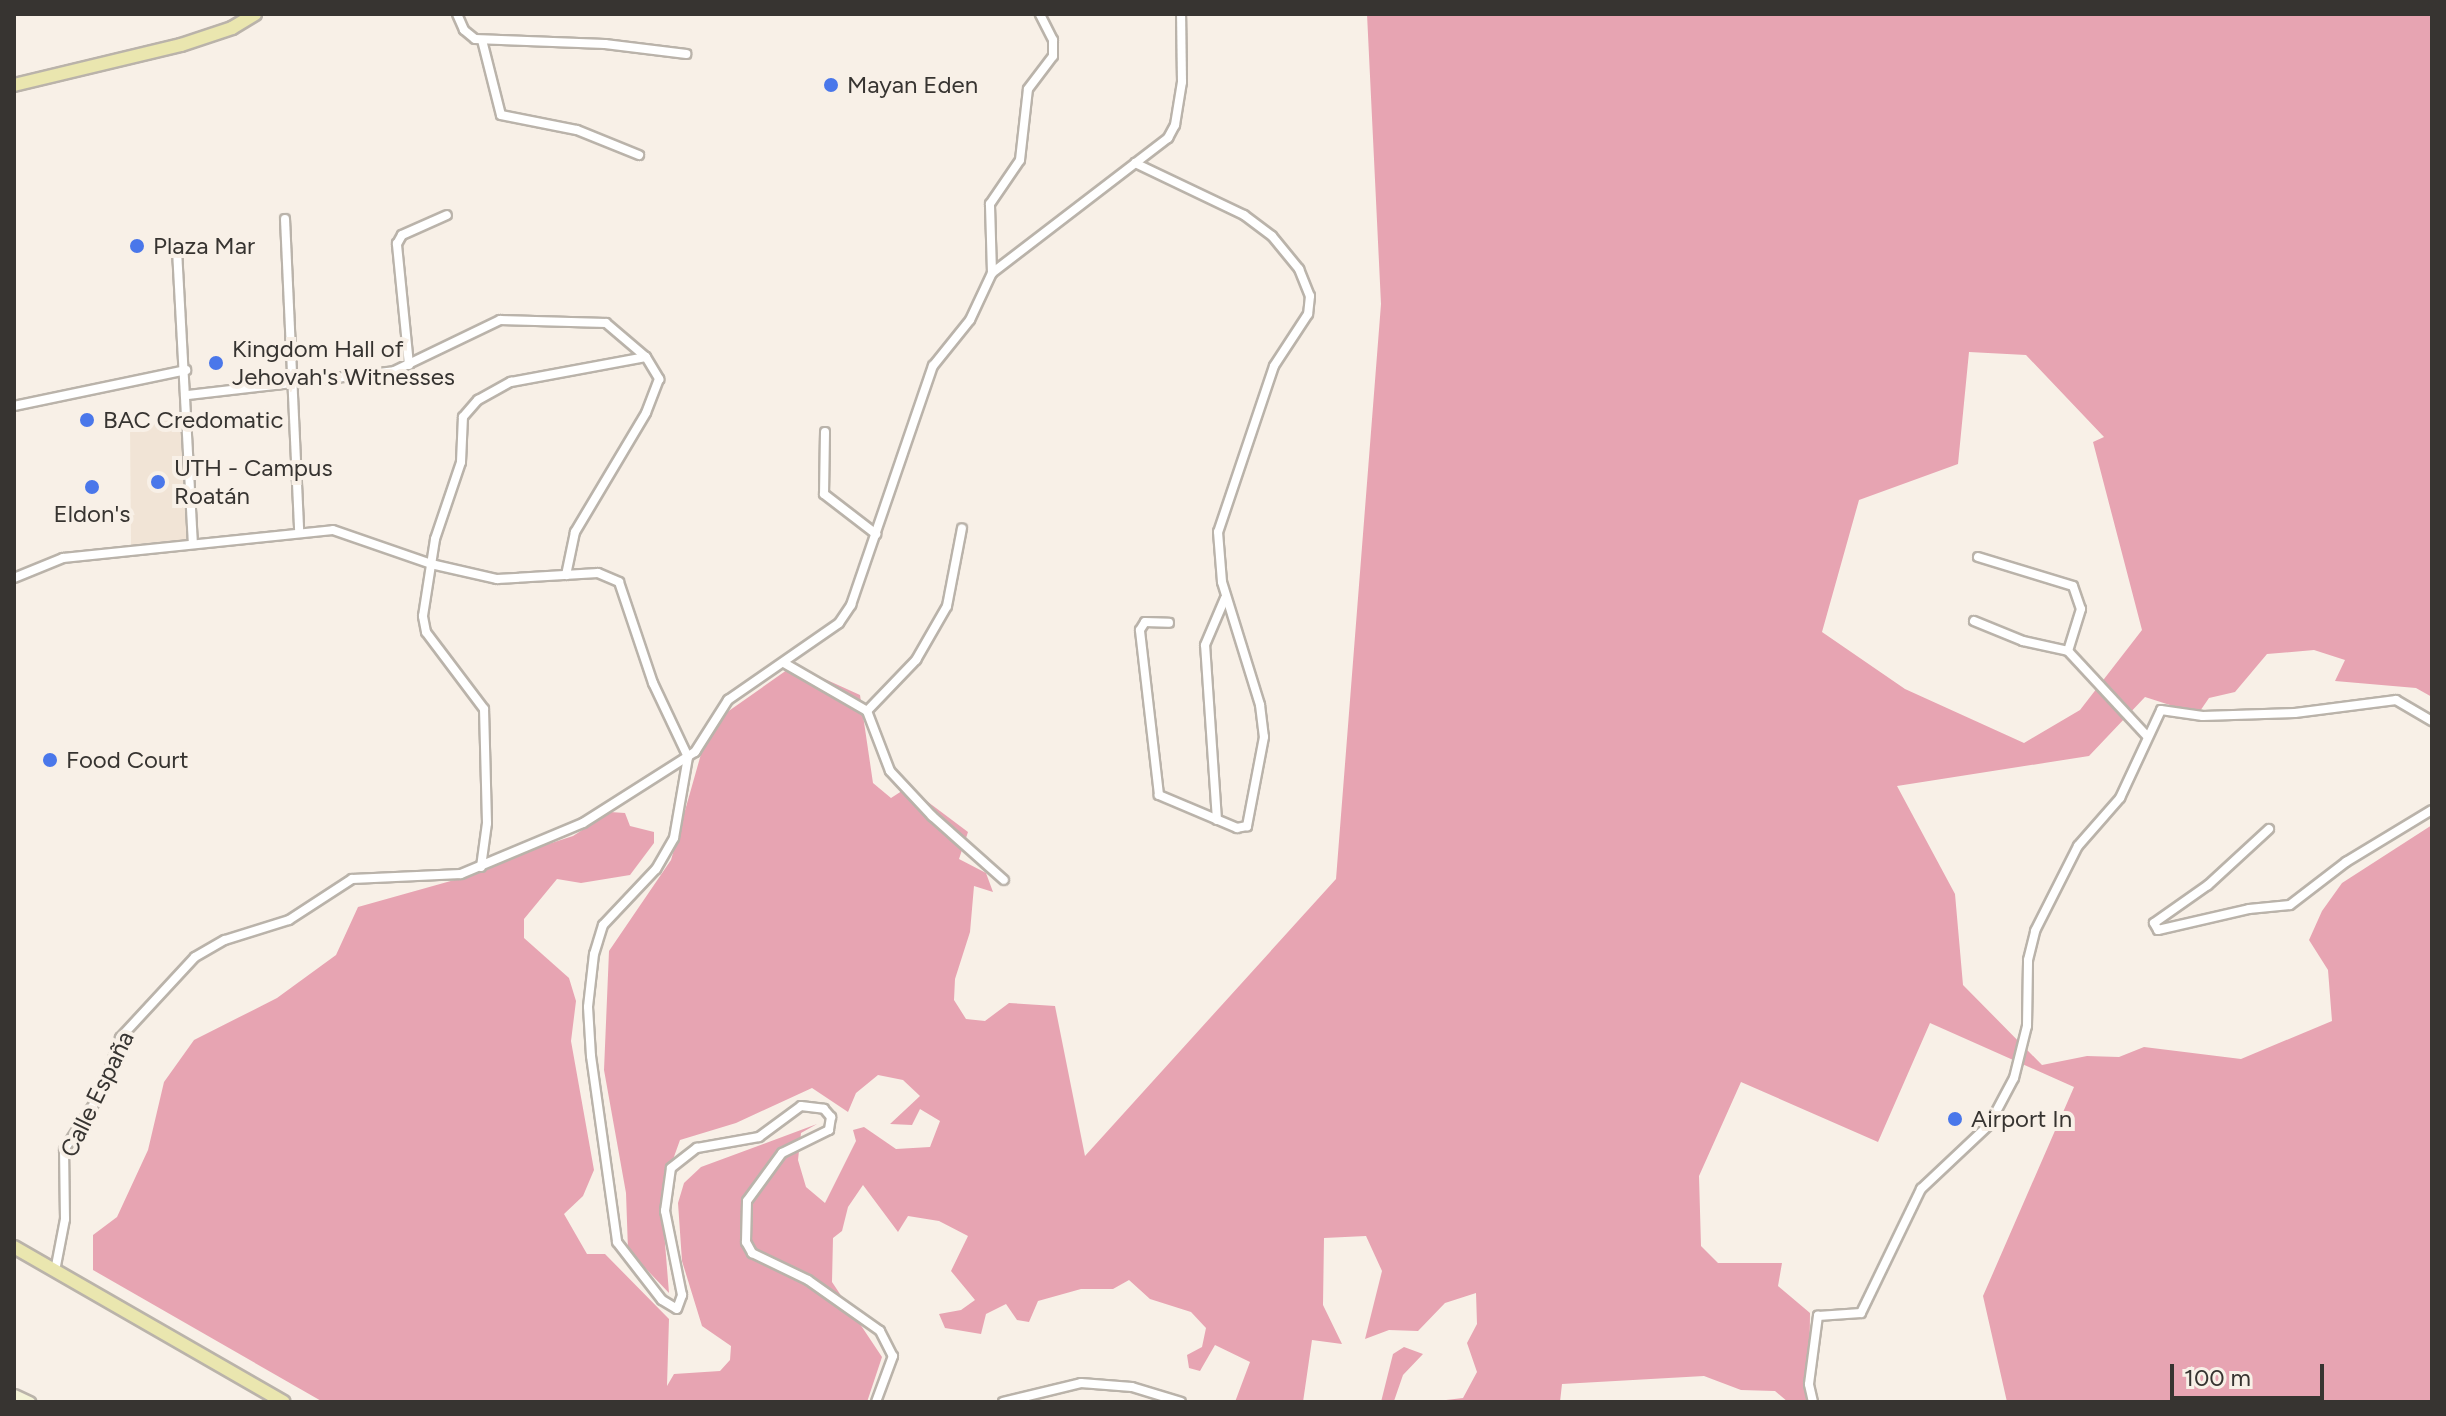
<!DOCTYPE html>
<html>
<head>
<meta charset="utf-8">
<style>
  body { margin:0 }
  #map { position:relative; width:2446px; height:1416px; overflow:hidden; background:#f8f0e7; font-family:Figtree,sans-serif }
  div>[style] { position:absolute }
  [style*='--x'] { left:calc(var(--x)*1px); top:calc(var(--y)*1px); width:calc(var(--w)*1px); rotate:calc(var(--a)*1deg) }
  .built>* { inset:0; background:#f1e4d6 }
  .forest>* { inset:0; background:#e7a4b2 }
  .roads { filter:drop-shadow(2px 0 #bab3aa) drop-shadow(-2px 0 #bab3aa) drop-shadow(0 2px #bab3aa) drop-shadow(0 -2px #bab3aa) }
  .street>* { height:8px; margin:-4px; padding:0 4px; transform-origin:4px; border-radius:4px; background:#fff }
  .secondary>* { height:11px; margin:-5.5px; padding:0 5.5px; transform-origin:5.5px; border-radius:5.5px; background:#f4f3d7 }
  .primary>* { height:12px; margin:-6px; padding:0 6px; transform-origin:6px; border-radius:6px; background:#eae6af }
  .dots>* { width:22px; height:22px; translate:-50% -50%; box-sizing:border-box; border:4px solid #f8f0e7; border-radius:50% }
  span { translate:-50% -50%; white-space:nowrap; text-align:center; line-height:1.15; -webkit-text-stroke:8px #f8f0e7; paint-order:stroke }
  .poi-label { font-size:24px; color:#373431 }
  .left { translate:0 -50%; text-align:left }
  .street-label { font-size:24px; color:#373431 }
  .frame { position:absolute; inset:0; border:16px solid #373431; pointer-events:none }
  .scale { position:absolute; left:2170px; top:1364px; width:154px; height:36px; box-sizing:border-box; border:4px solid #373431; border-top:0; padding-left:10px; font-size:24px; line-height:28px; white-space:nowrap; color:#373431; -webkit-text-stroke:6px #f8f0e7; paint-order:stroke }
</style>
</head>
<body>
<div id="map">
  <div class="built">
    <i style="clip-path:polygon(181px 419px,188px 539px,131px 546px,130px 425px)"></i>
  </div>
  <div class="forest">
    <i style="clip-path:polygon(evenodd,1367px 14px,2432px 14px,2432px 697px,2416px 688px,2335px 681px,2345px 660px,2314px 650px,2267px 654px,2235px 692px,2209px 698px,2198px 714px,2145px 697px,2089px 756px,1897px 786px,1955px 894px,1963px 985px,2042px 1065px,2087px 1056px,2119px 1057px,2144px 1047px,2241px 1059px,2332px 1021px,2328px 970px,2309px 940px,2322px 911px,2342px 883px,2432px 825px,2432px 1402px,2007px 1402px,1983px 1296px,2074px 1087px,1930px 1023px,1878px 1142px,1741px 1082px,1699px 1176px,1701px 1246px,1718px 1263px,1782px 1263px,1778px 1286px,1810px 1313px,1809px 1402px,1788px 1402px,1775px 1391px,1741px 1390px,1704px 1376px,1562px 1384px,1560px 1402px,1429px 1402px,1463px 1398px,1477px 1372px,1467px 1343px,1477px 1324px,1476px 1293px,1445px 1303px,1418px 1331px,1389px 1330px,1365px 1339px,1382px 1271px,1366px 1236px,1324px 1238px,1323px 1305px,1342px 1344px,1312px 1340px,1303px 1402px,1235px 1402px,1250px 1362px,1215px 1345px,1200px 1371px,1189px 1368px,1187px 1355px,1202px 1347px,1206px 1328px,1191px 1312px,1150px 1299px,1129px 1280px,1113px 1289px,1081px 1289px,1038px 1301px,1029px 1322px,1017px 1320px,1006px 1304px,986px 1314px,981px 1334px,945px 1328px,939px 1314px,961px 1310px,975px 1300px,951px 1271px,968px 1236px,939px 1221px,908px 1216px,898px 1232px,863px 1185px,848px 1207px,842px 1231px,833px 1238px,832px 1282px,882px 1357px,867px 1402px,323px 1402px,93px 1270px,93px 1235px,117px 1217px,148px 1150px,164px 1082px,194px 1040px,277px 998px,336px 955px,358px 907px,465px 877px,490px 863px,573px 836px,610px 812px,625px 813px,630px 826px,654px 832px,654px 843px,630px 875px,581px 883px,557px 879px,524px 919px,524px 938px,569px 978px,576px 1001px,571px 1041px,594px 1170px,583px 1196px,564px 1214px,587px 1254px,605px 1254px,669px 1319px,667px 1386px,674px 1374px,720px 1371px,730px 1360px,731px 1346px,702px 1326px,682px 1261px,678px 1203px,684px 1183px,701px 1167px,817px 1124px,801px 1133px,798px 1160px,806px 1187px,825px 1203px,856px 1141px,853px 1130px,864px 1127px,896px 1149px,930px 1147px,940px 1121px,920px 1109px,912px 1125px,890px 1124px,920px 1096px,903px 1080px,878px 1075px,856px 1093px,848px 1112px,812px 1088px,736px 1123px,680px 1140px,661px 1193px,669px 1293px,628px 1250px,626px 1193px,604px 1070px,609px 951px,671px 860px,703px 747px,723px 715px,794px 665px,860px 695px,873px 783px,891px 798px,908px 787px,968px 832px,959px 859px,986px 873px,993px 892px,974px 886px,970px 932px,955px 979px,954px 1000px,966px 1019px,985px 1021px,1009px 1003px,1055px 1006px,1085px 1156px,1336px 879px,1381px 304px,1367px 14px,1969px 352px,2026px 355px,2104px 437px,2093px 442px,2142px 630px,2080px 710px,2024px 743px,1905px 689px,1822px 632px,1859px 500px,1958px 464px,1969px 352px)"></i>
    <i style="clip-path:polygon(1404px 1347px,1423px 1354px,1403px 1375px,1394px 1401px,1402px 1402px,1381px 1402px,1393px 1354px)"></i>
  </div>
  <div class="roads">
    <div class="street">
      <i style="--x:457;--y:14;--w:17;--a:66"></i>
      <i style="--x:464;--y:30;--w:14;--a:39"></i>
      <i style="--x:475;--y:39;--w:130;--a:2.2"></i>
      <i style="--x:605;--y:44;--w:82;--a:7"></i>
      <i style="--x:482;--y:40;--w:77;--a:75.8"></i>
      <i style="--x:501;--y:115;--w:77;--a:11.2"></i>
      <i style="--x:577;--y:130;--w:67;--a:22"></i>
      <i style="--x:1135;--y:163;--w:121;--a:25.5"></i>
      <i style="--x:1244;--y:215;--w:35;--a:37"></i>
      <i style="--x:1272;--y:236;--w:43;--a:50.7"></i>
      <i style="--x:1299;--y:269;--w:29;--a:68"></i>
      <i style="--x:1310;--y:296;--w:18;--a:96"></i>
      <i style="--x:1308;--y:314;--w:62;--a:123.2"></i>
      <i style="--x:1274;--y:366;--w:175;--a:108.6"></i>
      <i style="--x:1218;--y:532;--w:50;--a:85.4"></i>
      <i style="--x:1222;--y:582;--w:129;--a:72.8"></i>
      <i style="--x:1260;--y:705;--w:32;--a:83"></i>
      <i style="--x:1264;--y:737;--w:91;--a:100.8"></i>
      <i style="--x:1247;--y:826;--w:10;--a:169"></i>
      <i style="--x:1237;--y:828;--w:85;--a:-157.1"></i>
      <i style="--x:1159;--y:795;--w:166;--a:-96.6"></i>
      <i style="--x:1140;--y:630;--w:9;--a:-58"></i>
      <i style="--x:1145;--y:622;--w:24;--a:2"></i>
      <i style="--x:285;--y:219;--w:312;--a:87.4"></i>
      <i style="--x:177;--y:250;--w:293;--a:86.9"></i>
      <i style="--x:992;--y:273;--w:69;--a:-91.7"></i>
      <i style="--x:990;--y:204;--w:53;--a:-55.7"></i>
      <i style="--x:1020;--y:160;--w:71;--a:-83.6"></i>
      <i style="--x:1028;--y:89;--w:41;--a:-52.9"></i>
      <i style="--x:1053;--y:56;--w:16;--a:-90"></i>
      <i style="--x:1053;--y:40;--w:29;--a:-117"></i>
      <i style="--x:409;--y:365;--w:122;--a:-95.7"></i>
      <i style="--x:397;--y:244;--w:10;--a:-61"></i>
      <i style="--x:402;--y:235;--w:49;--a:-24"></i>
      <i style="--x:188;--y:395;--w:207;--a:-6.6"></i>
      <i style="--x:394;--y:371;--w:118;--a:-25.7"></i>
      <i style="--x:500;--y:320;--w:106;--a:1.6"></i>
      <i style="--x:606;--y:323;--w:52;--a:40.4"></i>
      <i style="--x:646;--y:357;--w:26;--a:59"></i>
      <i style="--x:659;--y:379;--w:36;--a:111"></i>
      <i style="--x:646;--y:413;--w:139;--a:120.8"></i>
      <i style="--x:575;--y:532;--w:44;--a:101.8"></i>
      <i style="--x:14;--y:406;--w:176;--a:-11.8"></i>
      <i style="--x:825;--y:432;--w:62;--a:90.9"></i>
      <i style="--x:824;--y:494;--w:66;--a:37.6"></i>
      <i style="--x:1978;--y:557;--w:99;--a:17"></i>
      <i style="--x:2073;--y:586;--w:24;--a:71"></i>
      <i style="--x:2081;--y:609;--w:44;--a:107.2"></i>
      <i style="--x:14;--y:578;--w:53;--a:-22.2"></i>
      <i style="--x:63;--y:558;--w:271;--a:-5.9"></i>
      <i style="--x:333;--y:530;--w:104;--a:19.1"></i>
      <i style="--x:431;--y:564;--w:68;--a:12.8"></i>
      <i style="--x:497;--y:579;--w:101;--a:-3.4"></i>
      <i style="--x:598;--y:573;--w:23;--a:23"></i>
      <i style="--x:619;--y:582;--w:107;--a:71.4"></i>
      <i style="--x:653;--y:683;--w:82;--a:64.7"></i>
      <i style="--x:688;--y:757;--w:82;--a:99.8"></i>
      <i style="--x:674;--y:838;--w:36;--a:120"></i>
      <i style="--x:656;--y:869;--w:77;--a:133.4"></i>
      <i style="--x:603;--y:925;--w:30;--a:107"></i>
      <i style="--x:594;--y:954;--w:53;--a:96.5"></i>
      <i style="--x:588;--y:1007;--w:49;--a:86.5"></i>
      <i style="--x:591;--y:1056;--w:188;--a:82"></i>
      <i style="--x:617;--y:1242;--w:73;--a:52.2"></i>
      <i style="--x:662;--y:1300;--w:17;--a:31"></i>
      <i style="--x:677;--y:1309;--w:15;--a:-70"></i>
      <i style="--x:682;--y:1295;--w:86;--a:-101.4"></i>
      <i style="--x:665;--y:1211;--w:43;--a:-82.1"></i>
      <i style="--x:671;--y:1168;--w:33;--a:-38"></i>
      <i style="--x:697;--y:1148;--w:63;--a:-10.1"></i>
      <i style="--x:759;--y:1137;--w:52;--a:-36.4"></i>
      <i style="--x:801;--y:1106;--w:23;--a:7"></i>
      <i style="--x:824;--y:1109;--w:11;--a:49"></i>
      <i style="--x:831;--y:1117;--w:13;--a:99"></i>
      <i style="--x:829;--y:1130;--w:52;--a:153.9"></i>
      <i style="--x:782;--y:1153;--w:59;--a:126.1"></i>
      <i style="--x:747;--y:1201;--w:41;--a:91.4"></i>
      <i style="--x:746;--y:1242;--w:13;--a:61"></i>
      <i style="--x:752;--y:1253;--w:62;--a:25.7"></i>
      <i style="--x:808;--y:1280;--w:88;--a:35.3"></i>
      <i style="--x:880;--y:1331;--w:28;--a:63"></i>
      <i style="--x:893;--y:1356;--w:49;--a:110.3"></i>
      <i style="--x:1974;--y:621;--w:53;--a:22.2"></i>
      <i style="--x:2023;--y:641;--w:46;--a:12.5"></i>
      <i style="--x:2068;--y:651;--w:115;--a:47.1"></i>
      <i style="--x:784;--y:663;--w:96;--a:30"></i>
      <i style="--x:867;--y:711;--w:64;--a:69"></i>
      <i style="--x:890;--y:771;--w:62;--a:47"></i>
      <i style="--x:932;--y:816;--w:96;--a:41.6"></i>
      <i style="--x:867;--y:711;--w:71;--a:-46.1"></i>
      <i style="--x:916;--y:660;--w:62;--a:-60.1"></i>
      <i style="--x:947;--y:606;--w:79;--a:-79.1"></i>
      <i style="--x:1217;--y:820;--w:175;--a:-93.9"></i>
      <i style="--x:1205;--y:645;--w:51;--a:-66.9"></i>
      <i style="--x:2269;--y:829;--w:83;--a:137.4"></i>
      <i style="--x:2208;--y:885;--w:66;--a:144.9"></i>
      <i style="--x:2154;--y:923;--w:8;--a:60"></i>
      <i style="--x:2158;--y:930;--w:93;--a:-13"></i>
      <i style="--x:2249;--y:909;--w:41;--a:-5.6"></i>
      <i style="--x:2290;--y:905;--w:71;--a:-37.5"></i>
      <i style="--x:2346;--y:862;--w:100;--a:-31.2"></i>
      <i style="--x:481;--y:867;--w:44;--a:-82.2"></i>
      <i style="--x:487;--y:823;--w:114;--a:-91.5"></i>
      <i style="--x:484;--y:709;--w:96;--a:-127"></i>
      <i style="--x:426;--y:632;--w:16;--a:-101"></i>
      <i style="--x:423;--y:616;--w:78;--a:-81.1"></i>
      <i style="--x:435;--y:539;--w:81;--a:-71.3"></i>
      <i style="--x:461;--y:462;--w:45;--a:-87.5"></i>
      <i style="--x:463;--y:417;--w:23;--a:-49"></i>
      <i style="--x:478;--y:400;--w:38;--a:-29"></i>
      <i style="--x:511;--y:382;--w:137;--a:-10.5"></i>
      <i style="--x:55;--y:1271;--w:53;--a:-79.1"></i>
      <i style="--x:65;--y:1219;--w:69;--a:-90.8"></i>
      <i style="--x:64;--y:1150;--w:72;--a:-57"></i>
      <i style="--x:103;--y:1090;--w:55;--a:-71.9"></i>
      <i style="--x:120;--y:1038;--w:110;--a:-47.2"></i>
      <i style="--x:195;--y:957;--w:34;--a:-30"></i>
      <i style="--x:225;--y:940;--w:67;--a:-17.4"></i>
      <i style="--x:289;--y:920;--w:75;--a:-33.1"></i>
      <i style="--x:352;--y:879;--w:109;--a:-2.6"></i>
      <i style="--x:461;--y:874;--w:132;--a:-22.7"></i>
      <i style="--x:583;--y:823;--w:133;--a:-32.4"></i>
      <i style="--x:695;--y:752;--w:62;--a:-57.6"></i>
      <i style="--x:728;--y:700;--w:135;--a:-34.7"></i>
      <i style="--x:839;--y:623;--w:22;--a:-56"></i>
      <i style="--x:851;--y:605;--w:253;--a:-71.1"></i>
      <i style="--x:933;--y:366;--w:59;--a:-51.2"></i>
      <i style="--x:970;--y:320;--w:52;--a:-64.9"></i>
      <i style="--x:992;--y:273;--w:222;--a:-37.5"></i>
      <i style="--x:1168;--y:138;--w:15;--a:-62"></i>
      <i style="--x:1175;--y:125;--w:44;--a:-80.8"></i>
      <i style="--x:1182;--y:82;--w:68;--a:-90.8"></i>
      <i style="--x:1003;--y:1402;--w:80;--a:-13.7"></i>
      <i style="--x:1081;--y:1383;--w:51;--a:4.5"></i>
      <i style="--x:1132;--y:1387;--w:51;--a:17"></i>
      <i style="--x:1813;--y:1402;--w:18;--a:-103"></i>
      <i style="--x:1809;--y:1384;--w:69;--a:-82.5"></i>
      <i style="--x:1818;--y:1316;--w:43;--a:-4"></i>
      <i style="--x:1861;--y:1313;--w:138;--a:-64.2"></i>
      <i style="--x:1921;--y:1189;--w:93;--a:-43.3"></i>
      <i style="--x:1989;--y:1125;--w:53;--a:-62"></i>
      <i style="--x:2014;--y:1078;--w:54;--a:-76"></i>
      <i style="--x:2027;--y:1026;--w:66;--a:-89.1"></i>
      <i style="--x:2028;--y:960;--w:30;--a:-76"></i>
      <i style="--x:2035;--y:931;--w:95;--a:-63.2"></i>
      <i style="--x:2078;--y:846;--w:64;--a:-48.8"></i>
      <i style="--x:2120;--y:798;--w:97;--a:-65"></i>
      <i style="--x:2161;--y:710;--w:42;--a:8.1"></i>
      <i style="--x:2203;--y:716;--w:92;--a:-1.9"></i>
      <i style="--x:2295;--y:713;--w:102;--a:-7.3"></i>
      <i style="--x:2396;--y:700;--w:42;--a:30.3"></i>
    </div>
    <div class="secondary">
      <i style="--x:14;--y:1395;--w:17;--a:25"></i>
    </div>
    <div class="primary">
      <i style="--x:14;--y:85;--w:172;--a:-13.5"></i>
      <i style="--x:181;--y:45;--w:54;--a:-18.4"></i>
      <i style="--x:232;--y:28;--w:27;--a:-31"></i>
      <i style="--x:14;--y:1247;--w:311;--a:29.9"></i>
    </div>
  </div>
  <div class="dots">
    <i style="left:831px;top:85px;background:#4a77ea"></i>
    <i style="left:137px;top:246px;background:#4a77ea"></i>
    <i style="left:216px;top:363px;background:#4a77ea"></i>
    <i style="left:87px;top:420px;background:#4a77ea"></i>
    <i style="left:158px;top:482px;background:#4a77ea"></i>
    <i style="left:92px;top:487px;background:#4a77ea"></i>
    <i style="left:50px;top:760px;background:#4a77ea"></i>
    <i style="left:1955px;top:1119px;background:#4a77ea"></i>
  </div>
  <div class="poi-label">
    <span class="left" style="left:847px;top:85px">Mayan Eden</span>
    <span class="left" style="left:153px;top:246px">Plaza Mar</span>
    <span class="left" style="left:232px;top:363px">Kingdom Hall of<br>Jehovah's Witnesses</span>
    <span class="left" style="left:103px;top:420px">BAC Credomatic</span>
    <span class="left" style="left:174px;top:482px">UTH - Campus<br>Roatán</span>
    <span style="left:92px;top:514px">Eldon's</span>
    <span class="left" style="left:66px;top:760px">Food Court</span>
    <span class="left" style="left:1971px;top:1119px">Airport In</span>
  </div>
  <div class="street-label">
    <span style="left:97px;top:1094px;rotate:-64deg">Calle España</span>
  </div>
  <div class="frame"></div>
  <div class="scale">100 m</div>
</div>
</body>
</html>
